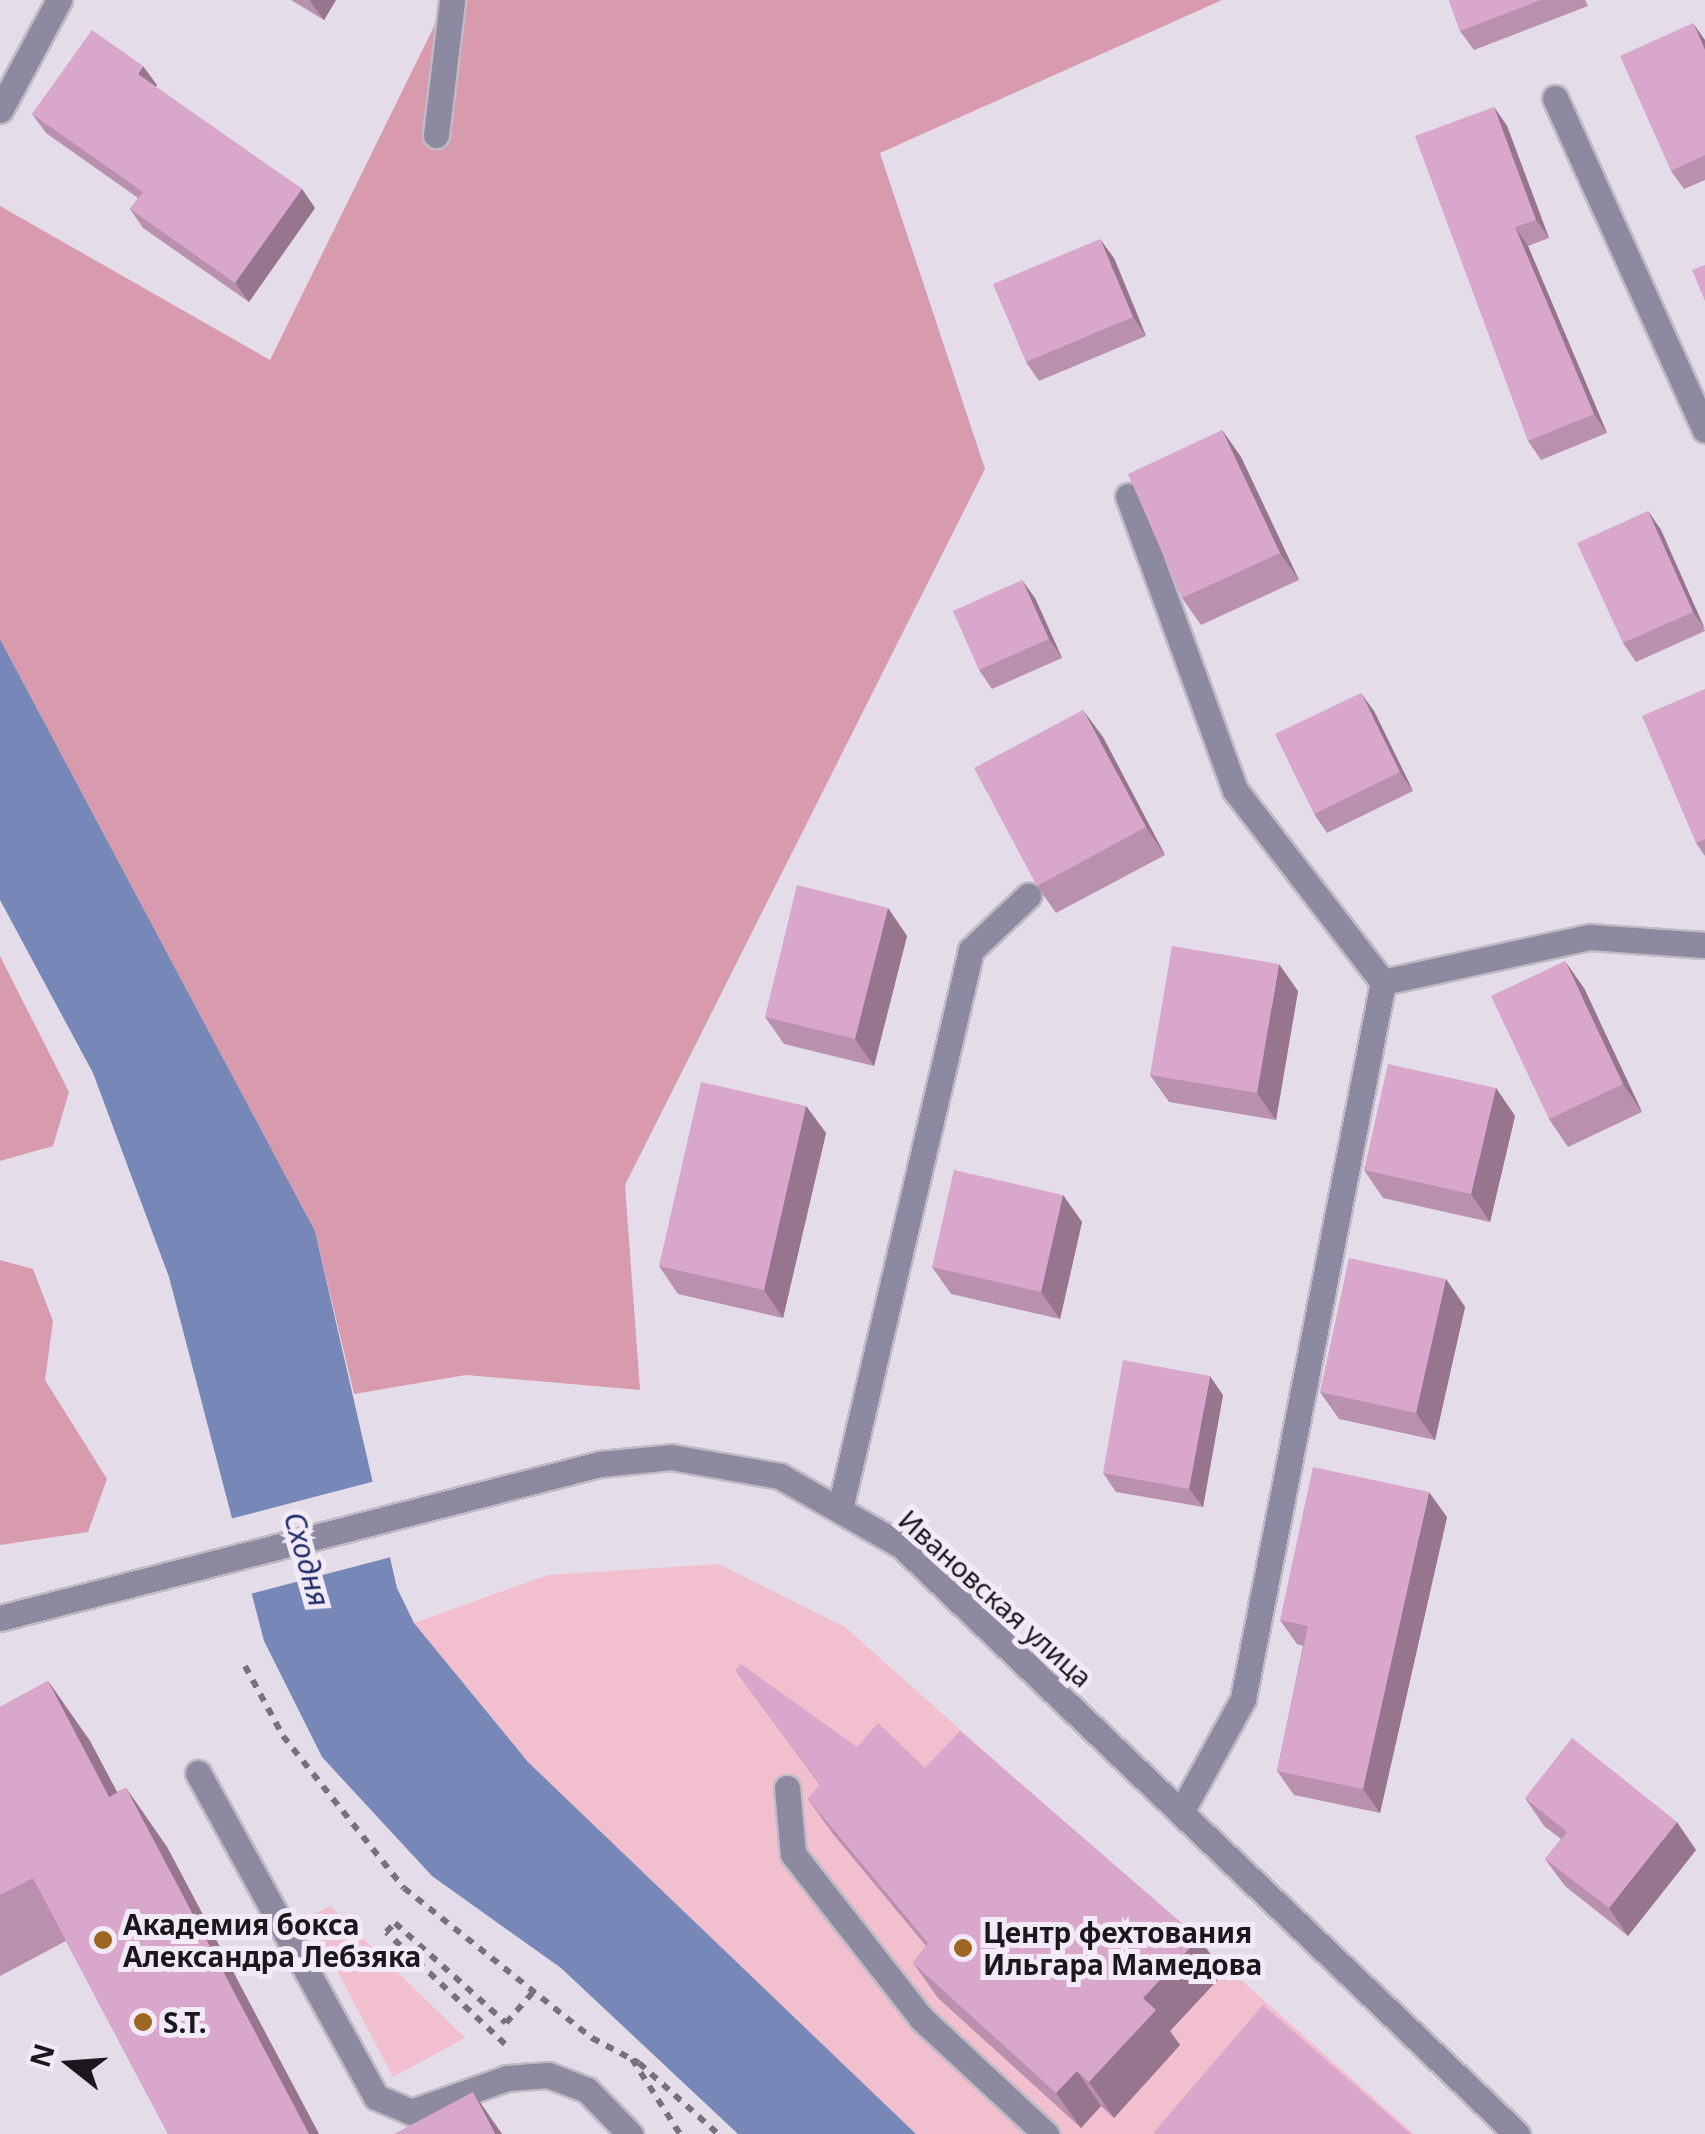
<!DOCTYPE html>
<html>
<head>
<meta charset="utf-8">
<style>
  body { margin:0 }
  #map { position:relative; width:1705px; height:2134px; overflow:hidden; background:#e4dde9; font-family:"Noto Sans",sans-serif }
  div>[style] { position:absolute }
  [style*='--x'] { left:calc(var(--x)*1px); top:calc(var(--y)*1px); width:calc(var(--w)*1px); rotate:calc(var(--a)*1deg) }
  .green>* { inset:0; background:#f2bfce }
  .forest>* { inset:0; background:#d79bad }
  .water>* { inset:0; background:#7788b8 }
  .pier>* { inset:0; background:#e4dde9 }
  .path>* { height:6px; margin-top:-3px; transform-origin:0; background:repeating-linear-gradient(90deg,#76727a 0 8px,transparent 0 16px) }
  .roads { filter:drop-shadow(2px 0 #c0bac4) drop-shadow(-2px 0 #c0bac4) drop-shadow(0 2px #c0bac4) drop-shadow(0 -2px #c0bac4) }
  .service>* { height:25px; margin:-12.5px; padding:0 12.5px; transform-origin:12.5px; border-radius:12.5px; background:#8c89a0 }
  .minor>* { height:25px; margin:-12.5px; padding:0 12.5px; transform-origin:12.5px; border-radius:12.5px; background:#8c89a0 }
  .wall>* { inset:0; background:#ba90af }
  .shaded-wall>* { inset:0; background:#97758e }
  .building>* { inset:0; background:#d8a7cb }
  .dots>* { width:28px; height:28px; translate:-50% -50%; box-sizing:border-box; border:5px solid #f2eaf6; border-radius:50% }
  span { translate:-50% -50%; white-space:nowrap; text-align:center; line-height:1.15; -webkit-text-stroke:10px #f2eaf6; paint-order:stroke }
  .street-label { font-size:28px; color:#1b181d }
  .poi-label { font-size:28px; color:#1b181d; font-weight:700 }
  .left { translate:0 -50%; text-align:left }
  .water-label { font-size:30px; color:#1e2d68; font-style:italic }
  .north { position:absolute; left:20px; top:2014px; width:100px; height:100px; -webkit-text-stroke:8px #f2eaf6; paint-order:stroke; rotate:287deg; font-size:28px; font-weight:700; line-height:40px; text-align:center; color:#1b181d }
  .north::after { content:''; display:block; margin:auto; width:35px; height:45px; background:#1b181d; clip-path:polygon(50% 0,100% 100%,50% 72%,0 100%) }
</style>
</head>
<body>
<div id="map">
  <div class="green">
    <i style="clip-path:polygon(719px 1564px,845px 1627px,1414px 2134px,916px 2134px,528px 1762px,414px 1623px,548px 1575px)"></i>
    <i style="clip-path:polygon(330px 1906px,465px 2038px,393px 2077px,309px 1917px)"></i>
  </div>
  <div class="forest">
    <i style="clip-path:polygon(447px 0,1222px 0,880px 153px,985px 469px,625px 1185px,640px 1390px,466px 1375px,354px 1394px,315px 1231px,0 639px,0 206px,270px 360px)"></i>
    <i style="clip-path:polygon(0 956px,69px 1092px,53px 1146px,0 1161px)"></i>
    <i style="clip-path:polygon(0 1260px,33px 1269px,53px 1321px,45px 1380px,107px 1479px,88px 1532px,0 1545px)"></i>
  </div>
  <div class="water">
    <i style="clip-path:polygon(0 639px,315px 1231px,397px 1588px,414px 1623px,528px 1762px,916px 2134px,738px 2134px,561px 1968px,432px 1876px,322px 1757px,264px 1641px,169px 1277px,93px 1073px,0 900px)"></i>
  </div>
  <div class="pier">
    <i style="clip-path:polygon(379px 1480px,395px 1556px,246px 1595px,226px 1520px)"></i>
  </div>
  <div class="path">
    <i style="--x:245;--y:1666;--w:80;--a:61.5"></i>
    <i style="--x:283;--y:1736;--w:194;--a:51.5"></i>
    <i style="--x:404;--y:1888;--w:241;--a:38.6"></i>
    <i style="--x:592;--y:2038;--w:53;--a:28"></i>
    <i style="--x:639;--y:2063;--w:106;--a:41.9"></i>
    <i style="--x:505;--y:2044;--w:163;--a:-136.7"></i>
    <i style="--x:386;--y:1932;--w:13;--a:-45"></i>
    <i style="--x:395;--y:1923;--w:149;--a:42"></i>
    <i style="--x:506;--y:2023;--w:43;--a:-48.8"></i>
    <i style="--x:632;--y:2059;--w:89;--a:57.4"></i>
  </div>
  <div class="roads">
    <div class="service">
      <i style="--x:1555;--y:98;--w:364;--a:65.7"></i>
      <i style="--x:0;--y:110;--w:125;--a:-61.8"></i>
      <i style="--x:436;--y:135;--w:136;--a:-83.2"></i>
      <i style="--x:1128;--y:496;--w:313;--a:70"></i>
      <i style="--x:1235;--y:790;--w:242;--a:52.4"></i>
      <i style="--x:1383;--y:982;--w:212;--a:-12.3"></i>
      <i style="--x:1590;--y:937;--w:115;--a:4"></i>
      <i style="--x:841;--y:1504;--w:569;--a:-76.79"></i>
      <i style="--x:971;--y:950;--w:79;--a:-43.5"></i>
      <i style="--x:198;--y:1773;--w:370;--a:61.2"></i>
      <i style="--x:376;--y:2097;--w:38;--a:23"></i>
      <i style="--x:411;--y:2112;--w:102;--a:-19.5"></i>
      <i style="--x:507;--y:2078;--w:41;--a:-4.2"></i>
      <i style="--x:548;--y:2075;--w:42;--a:21"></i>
      <i style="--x:587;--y:2090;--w:62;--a:45.7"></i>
      <i style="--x:787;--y:1788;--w:66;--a:84.8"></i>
      <i style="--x:793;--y:1854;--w:208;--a:52"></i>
      <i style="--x:921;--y:2018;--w:171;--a:42.9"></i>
      <i style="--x:1181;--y:1812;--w:129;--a:-61.2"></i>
      <i style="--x:1243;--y:1699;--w:731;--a:-78.95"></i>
    </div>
    <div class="minor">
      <i style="--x:0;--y:1618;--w:619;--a:-14.4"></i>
      <i style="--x:600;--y:1464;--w:71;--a:-5.6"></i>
      <i style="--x:671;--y:1457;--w:111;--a:9.9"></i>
      <i style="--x:780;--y:1476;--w:141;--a:29.8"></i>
      <i style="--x:902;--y:1546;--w:851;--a:43.71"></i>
    </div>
  </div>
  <div class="wall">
    <i style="clip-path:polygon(291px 0,336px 0,324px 20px)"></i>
    <i style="clip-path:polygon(1449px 0,1585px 0,1588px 6px,1474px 50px,1460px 31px)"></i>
    <i style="clip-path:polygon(1705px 40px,1705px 180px,1684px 189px,1671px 171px)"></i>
    <i style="clip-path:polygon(157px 85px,155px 87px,302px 189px,315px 208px,249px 302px,143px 228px,130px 209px,138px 198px,46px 133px,32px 114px)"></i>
    <i style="clip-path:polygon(1494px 107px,1507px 126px,1549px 238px,1528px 246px,1607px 433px,1541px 460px,1528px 441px)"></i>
    <i style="clip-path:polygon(1114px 258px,1146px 336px,1039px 381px,1026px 362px)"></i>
    <i style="clip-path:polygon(1222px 430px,1241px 457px,1299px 580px,1201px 625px,1182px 598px)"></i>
    <i style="clip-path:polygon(1648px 511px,1661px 530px,1705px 631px,1636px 662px,1623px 643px)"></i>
    <i style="clip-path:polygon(1035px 598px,1062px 658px,992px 689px,979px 670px)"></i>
    <i style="clip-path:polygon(1705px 689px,1705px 856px,1696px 843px)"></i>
    <i style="clip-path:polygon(1374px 711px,1413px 791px,1327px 833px,1314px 814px)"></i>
    <i style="clip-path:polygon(1103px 737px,1165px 855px,1056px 913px,1037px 886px)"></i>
    <i style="clip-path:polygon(888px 908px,907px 936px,874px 1066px,784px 1044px,765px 1017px)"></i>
    <i style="clip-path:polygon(1584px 988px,1642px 1112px,1568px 1147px,1549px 1119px)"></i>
    <i style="clip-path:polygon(1298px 991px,1276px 1120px,1169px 1102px,1150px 1075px)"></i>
    <i style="clip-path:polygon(1496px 1088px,1515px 1116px,1490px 1222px,1383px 1198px,1364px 1170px)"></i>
    <i style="clip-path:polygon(806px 1106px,826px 1133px,783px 1318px,678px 1294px,659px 1266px)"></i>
    <i style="clip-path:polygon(1063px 1195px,1082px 1222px,1060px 1319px,951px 1294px,932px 1267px)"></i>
    <i style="clip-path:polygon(1446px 1279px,1465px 1307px,1435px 1440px,1339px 1419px,1320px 1392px)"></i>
    <i style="clip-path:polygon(1223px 1395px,1203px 1507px,1116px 1492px,1103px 1473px)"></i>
    <i style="clip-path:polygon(1447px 1517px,1380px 1813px,1294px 1795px,1277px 1771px,1303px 1646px,1297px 1644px,1280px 1620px)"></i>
    <i style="clip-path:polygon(735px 1670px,857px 1747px,925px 1768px,1224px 1973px,1170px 2031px,1180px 2045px,1114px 2118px,1101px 2106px,1081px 2128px,938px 1998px,913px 1963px,926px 1946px,833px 1834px,808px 1799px,820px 1785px)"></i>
    <i style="clip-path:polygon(48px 1681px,90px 1741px,117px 1792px,126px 1788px,167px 1847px,319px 2134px,168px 2134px,66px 1941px,0 1976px,0 1707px)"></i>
    <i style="clip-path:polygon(1525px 1798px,1696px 1850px,1628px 1936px,1565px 1886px,1545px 1859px,1561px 1839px,1544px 1826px)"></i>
  </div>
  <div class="shaded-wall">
    <i style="clip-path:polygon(311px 0,336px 0,324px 20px,310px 1px)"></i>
    <i style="clip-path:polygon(1693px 23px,1705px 40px,1705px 50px)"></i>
    <i style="clip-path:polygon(143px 66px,157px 85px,151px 93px,138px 74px)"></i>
    <i style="clip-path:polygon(1494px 107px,1507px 126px,1549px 238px,1536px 220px)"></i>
    <i style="clip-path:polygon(302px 189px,315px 208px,249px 302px,235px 283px)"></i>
    <i style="clip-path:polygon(1515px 227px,1528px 246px,1607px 433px,1594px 414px)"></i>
    <i style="clip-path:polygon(1100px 239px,1114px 258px,1146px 336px,1133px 317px)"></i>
    <i style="clip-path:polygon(1222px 430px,1241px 457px,1299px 580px,1280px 553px)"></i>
    <i style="clip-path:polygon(1648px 511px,1661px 530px,1705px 629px,1693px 612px)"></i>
    <i style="clip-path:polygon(1022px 580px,1035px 598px,1062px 658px,1049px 639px)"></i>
    <i style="clip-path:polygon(1361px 693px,1374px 711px,1413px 791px,1400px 772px)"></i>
    <i style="clip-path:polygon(1083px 710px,1103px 737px,1165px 855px,1146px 827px)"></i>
    <i style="clip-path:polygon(888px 908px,907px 936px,874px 1066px,855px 1039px)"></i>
    <i style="clip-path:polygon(1565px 961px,1584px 988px,1642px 1112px,1623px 1084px)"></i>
    <i style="clip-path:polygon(1279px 964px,1298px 991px,1276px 1120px,1257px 1093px)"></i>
    <i style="clip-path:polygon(1496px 1088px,1515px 1116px,1490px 1222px,1471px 1194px)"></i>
    <i style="clip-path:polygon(806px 1106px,826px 1133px,783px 1318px,764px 1290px)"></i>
    <i style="clip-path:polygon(1063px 1195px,1082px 1222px,1060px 1319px,1041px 1292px)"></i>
    <i style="clip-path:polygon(1446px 1279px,1465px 1307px,1435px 1440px,1416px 1413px)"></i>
    <i style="clip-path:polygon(1210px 1376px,1223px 1395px,1203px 1507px,1189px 1489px)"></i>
    <i style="clip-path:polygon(1429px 1492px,1447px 1517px,1380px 1813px,1363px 1789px)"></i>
    <i style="clip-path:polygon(48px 1681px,90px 1741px,151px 1856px,109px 1797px)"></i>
    <i style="clip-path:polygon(126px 1788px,167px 1847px,319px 2134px,309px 2134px)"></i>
    <i style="clip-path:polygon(1677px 1822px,1696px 1850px,1628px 1936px,1609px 1908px)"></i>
    <i style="clip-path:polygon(1199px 1938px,1224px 1973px,1170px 2031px,1180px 2045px,1114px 2118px,1089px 2082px,1143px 1998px)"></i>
    <i style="clip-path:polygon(1077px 2071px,1101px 2106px,1081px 2128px,1056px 2093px)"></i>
    <i style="clip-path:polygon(473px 2092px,502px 2134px,495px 2134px)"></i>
  </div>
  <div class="building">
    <i style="clip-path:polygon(1449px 0,1541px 0,1460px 31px)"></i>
    <i style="clip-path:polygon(1693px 23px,1705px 50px,1705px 155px,1671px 171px,1620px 56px)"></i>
    <i style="clip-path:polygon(92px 30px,143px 66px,138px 74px,302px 189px,235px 283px,130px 209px,143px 192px,32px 114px)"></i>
    <i style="clip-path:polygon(1494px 107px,1536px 220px,1515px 227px,1594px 414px,1528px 441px,1415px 136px)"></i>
    <i style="clip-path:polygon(1100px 239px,1133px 317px,1026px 362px,993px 284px)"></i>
    <i style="clip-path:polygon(1705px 265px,1705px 301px,1692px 270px)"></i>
    <i style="clip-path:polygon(1222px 430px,1280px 553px,1182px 598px,1128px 474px)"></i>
    <i style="clip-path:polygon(1648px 511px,1693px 612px,1623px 643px,1577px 543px)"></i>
    <i style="clip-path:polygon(1022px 580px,1049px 639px,979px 670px,953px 611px)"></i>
    <i style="clip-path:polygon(1705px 689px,1705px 839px,1696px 843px,1642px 716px)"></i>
    <i style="clip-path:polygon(1361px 693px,1400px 772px,1314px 814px,1275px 734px)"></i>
    <i style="clip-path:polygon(1083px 710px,1146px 827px,1037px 886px,974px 768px)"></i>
    <i style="clip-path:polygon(797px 885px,888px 908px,855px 1039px,765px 1017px)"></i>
    <i style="clip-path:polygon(1172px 946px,1279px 964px,1257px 1093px,1150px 1075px)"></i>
    <i style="clip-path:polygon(1565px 961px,1623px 1084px,1549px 1119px,1491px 996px)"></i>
    <i style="clip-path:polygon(1388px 1064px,1496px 1088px,1471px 1194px,1364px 1170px)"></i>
    <i style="clip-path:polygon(701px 1082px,806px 1106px,764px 1290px,659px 1266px)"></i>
    <i style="clip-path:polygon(954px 1170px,1063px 1195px,1041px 1292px,932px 1267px)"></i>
    <i style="clip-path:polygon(1349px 1258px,1446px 1279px,1416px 1413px,1320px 1392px)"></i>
    <i style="clip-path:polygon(1123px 1360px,1210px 1376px,1189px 1489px,1103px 1473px)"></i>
    <i style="clip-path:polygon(1313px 1467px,1429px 1492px,1363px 1789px,1277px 1771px,1308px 1626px,1280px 1620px)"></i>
    <i style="clip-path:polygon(741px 1664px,857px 1747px,878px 1723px,925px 1768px,960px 1731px,1199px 1938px,1143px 1998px,1156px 2010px,1089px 2082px,1077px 2071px,1056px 2093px,913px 1963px,928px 1943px,808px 1799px,820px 1784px,735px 1670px)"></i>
    <i style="clip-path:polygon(48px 1681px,109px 1797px,126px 1788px,309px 2134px,168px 2134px,33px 1878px,0 1895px,0 1707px)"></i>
    <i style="clip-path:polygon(1572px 1738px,1677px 1822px,1609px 1908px,1545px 1859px,1567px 1832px,1525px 1798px)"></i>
    <i style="clip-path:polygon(1263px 2005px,1411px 2134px,1156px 2134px,1154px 2132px)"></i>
    <i style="clip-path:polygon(473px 2092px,495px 2134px,394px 2134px)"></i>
  </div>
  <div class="dots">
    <i style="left:103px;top:1940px;background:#9e6623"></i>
    <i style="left:963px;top:1948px;background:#9e6623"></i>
    <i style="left:143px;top:2022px;background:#9e6623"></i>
  </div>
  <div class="street-label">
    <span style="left:996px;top:1598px;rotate:42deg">Ивановская улица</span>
  </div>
  <div class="poi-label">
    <span class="left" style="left:123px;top:1940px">Академия бокса<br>Александра Лебзяка</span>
    <span class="left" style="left:983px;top:1948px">Центр фехтования<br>Ильгара Мамедова</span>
    <span class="left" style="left:163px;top:2022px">S.T.</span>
  </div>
  <div class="water-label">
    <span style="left:307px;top:1559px;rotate:74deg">Сходня</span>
  </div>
  <div class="north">N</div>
</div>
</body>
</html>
